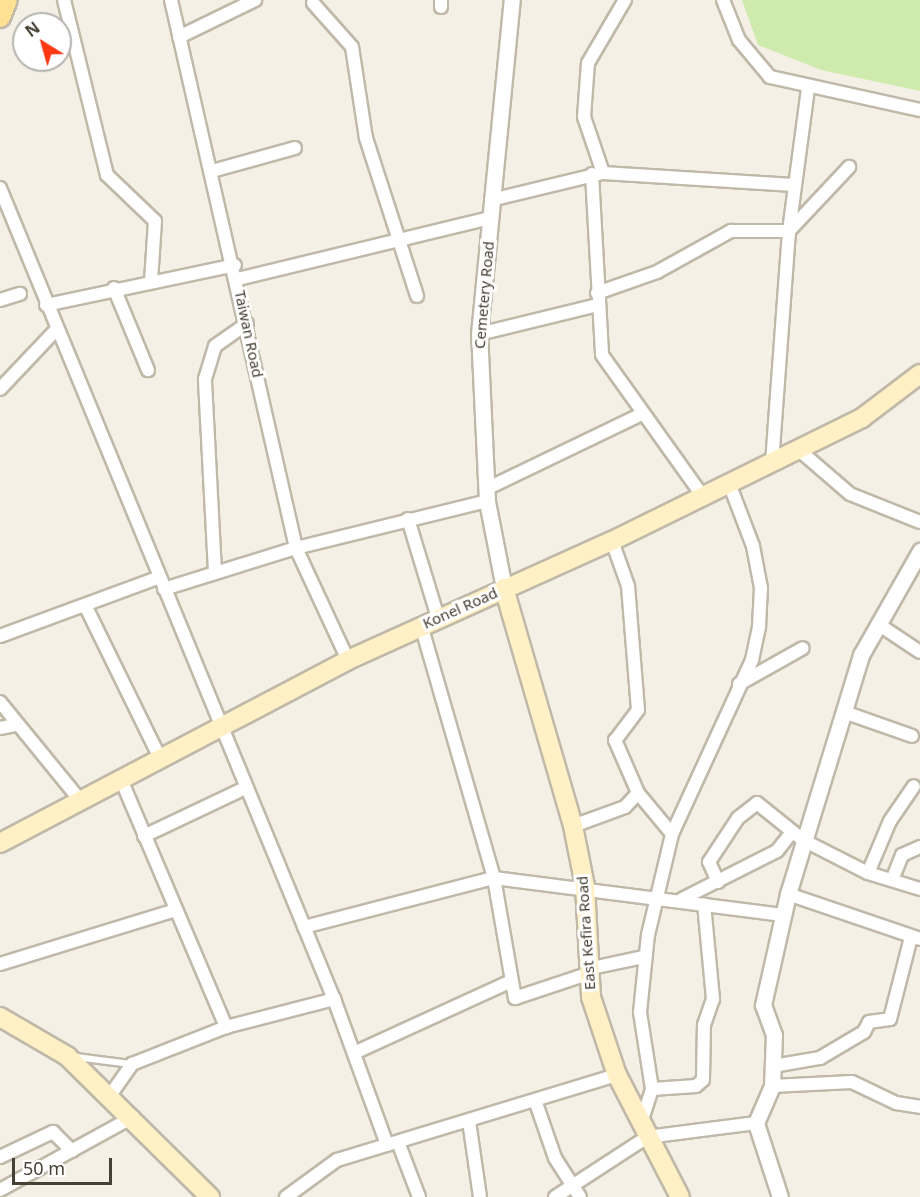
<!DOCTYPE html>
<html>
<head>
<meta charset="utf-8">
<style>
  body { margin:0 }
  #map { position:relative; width:920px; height:1197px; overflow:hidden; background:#f4f0e6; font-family:"Noto Sans",sans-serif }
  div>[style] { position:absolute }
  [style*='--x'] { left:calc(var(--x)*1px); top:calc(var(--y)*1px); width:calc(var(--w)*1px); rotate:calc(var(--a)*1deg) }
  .green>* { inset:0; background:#ceeaad }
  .roads { filter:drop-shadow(2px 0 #c0b8a8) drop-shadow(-2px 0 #c0b8a8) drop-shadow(0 2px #c0b8a8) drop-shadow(0 -2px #c0b8a8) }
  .service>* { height:6px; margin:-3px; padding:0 3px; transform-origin:3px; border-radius:3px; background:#fff }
  .minor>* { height:12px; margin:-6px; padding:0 6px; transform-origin:6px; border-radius:6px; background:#fff }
  .tertiary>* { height:15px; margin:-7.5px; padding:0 7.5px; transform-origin:7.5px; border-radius:7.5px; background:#fff }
  .secondary>* { height:18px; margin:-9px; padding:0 9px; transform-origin:9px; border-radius:9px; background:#fff1c5 }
  .primary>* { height:20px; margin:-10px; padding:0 10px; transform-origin:10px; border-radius:10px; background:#ffe194 }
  span { translate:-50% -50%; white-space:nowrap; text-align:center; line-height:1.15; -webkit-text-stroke:6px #fff; paint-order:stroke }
  .street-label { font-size:15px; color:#474035 }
  .north { position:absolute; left:12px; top:12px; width:60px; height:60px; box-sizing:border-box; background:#fff; border:2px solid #b5b3ae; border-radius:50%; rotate:323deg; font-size:16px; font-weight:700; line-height:24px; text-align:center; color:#474035 }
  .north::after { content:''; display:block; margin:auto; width:21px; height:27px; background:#ff3712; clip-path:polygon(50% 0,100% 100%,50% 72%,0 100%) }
  .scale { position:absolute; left:12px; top:1158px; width:100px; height:27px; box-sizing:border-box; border:3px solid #474035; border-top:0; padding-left:8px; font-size:18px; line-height:21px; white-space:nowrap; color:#474035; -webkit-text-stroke:4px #fff; paint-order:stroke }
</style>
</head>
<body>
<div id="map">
  <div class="green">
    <i style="clip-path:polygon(742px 0,920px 0,920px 91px,821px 70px,758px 45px)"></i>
  </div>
  <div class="roads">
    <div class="service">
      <i style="--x:76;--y:1057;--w:55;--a:7.3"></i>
    </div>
    <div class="minor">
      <i style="--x:64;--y:0;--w:180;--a:76.2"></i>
      <i style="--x:107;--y:175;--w:66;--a:43.8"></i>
      <i style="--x:155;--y:221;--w:60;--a:93.8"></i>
      <i style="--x:171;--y:0;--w:562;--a:77.15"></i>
      <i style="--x:296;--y:548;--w:123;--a:65.1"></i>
      <i style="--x:723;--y:0;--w:43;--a:68.2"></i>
      <i style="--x:739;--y:40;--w:48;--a:50"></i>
      <i style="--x:770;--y:77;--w:154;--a:12.4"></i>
      <i style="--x:313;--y:3;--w:59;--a:48.4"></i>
      <i style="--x:352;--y:47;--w:92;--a:81.3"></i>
      <i style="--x:366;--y:138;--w:166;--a:72.1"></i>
      <i style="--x:441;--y:7;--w:7;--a:-90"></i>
      <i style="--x:179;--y:37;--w:85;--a:-26"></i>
      <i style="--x:212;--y:171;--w:86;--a:-15.5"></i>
      <i style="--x:603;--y:173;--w:59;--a:-108.7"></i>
      <i style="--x:584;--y:117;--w:54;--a:-85.8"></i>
      <i style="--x:588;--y:63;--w:73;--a:-59.6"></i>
      <i style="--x:592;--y:174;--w:181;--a:86.8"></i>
      <i style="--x:602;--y:355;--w:172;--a:54.5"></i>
      <i style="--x:0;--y:188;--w:877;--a:67.62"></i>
      <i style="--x:334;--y:999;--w:155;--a:70"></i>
      <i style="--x:491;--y:200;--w:115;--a:-13.6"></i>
      <i style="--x:603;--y:173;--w:191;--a:3.6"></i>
      <i style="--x:238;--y:279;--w:259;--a:-13.6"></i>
      <i style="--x:114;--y:288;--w:89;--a:67.5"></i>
      <i style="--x:597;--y:293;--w:64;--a:-19.3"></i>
      <i style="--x:657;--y:272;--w:85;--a:-29"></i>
      <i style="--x:731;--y:231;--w:58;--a:0"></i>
      <i style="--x:789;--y:231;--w:88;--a:-46.8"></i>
      <i style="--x:0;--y:300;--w:21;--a:-17"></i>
      <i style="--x:46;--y:305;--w:193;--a:-11.9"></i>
      <i style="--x:479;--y:334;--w:122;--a:-13.7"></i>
      <i style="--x:0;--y:389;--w:81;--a:-46.5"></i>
      <i style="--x:799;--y:450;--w:67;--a:40.8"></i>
      <i style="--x:850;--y:494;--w:75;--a:21.8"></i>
      <i style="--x:772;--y:463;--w:233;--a:-85.8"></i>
      <i style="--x:789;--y:231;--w:144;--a:-82.4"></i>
      <i style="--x:486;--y:489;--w:173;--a:-25.7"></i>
      <i style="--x:408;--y:519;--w:103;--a:73.1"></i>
      <i style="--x:612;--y:541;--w:48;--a:70.4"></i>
      <i style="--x:628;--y:586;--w:124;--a:85.4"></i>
      <i style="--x:638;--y:710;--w:38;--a:127"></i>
      <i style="--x:615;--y:740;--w:58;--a:66.5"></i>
      <i style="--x:638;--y:793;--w:53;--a:50.3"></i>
      <i style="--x:215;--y:572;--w:193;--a:-93"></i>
      <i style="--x:205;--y:379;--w:34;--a:-73"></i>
      <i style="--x:215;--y:346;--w:39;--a:-35"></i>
      <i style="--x:164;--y:589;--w:138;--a:-17.3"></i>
      <i style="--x:296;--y:548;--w:197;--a:-13.8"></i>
      <i style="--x:85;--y:605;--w:168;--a:63.9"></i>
      <i style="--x:878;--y:624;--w:50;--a:33.7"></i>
      <i style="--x:421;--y:625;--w:263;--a:73.9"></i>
      <i style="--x:494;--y:878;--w:122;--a:80.1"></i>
      <i style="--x:515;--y:998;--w:76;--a:-18.4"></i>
      <i style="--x:0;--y:636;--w:168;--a:-20.2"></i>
      <i style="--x:739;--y:684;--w:73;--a:-29.4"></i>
      <i style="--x:0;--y:702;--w:125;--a:50.8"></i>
      <i style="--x:844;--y:712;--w:72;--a:19.4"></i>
      <i style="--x:0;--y:728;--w:15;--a:-11"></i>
      <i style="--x:120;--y:777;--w:272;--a:67"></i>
      <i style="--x:573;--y:826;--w:55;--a:-20.1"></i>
      <i style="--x:625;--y:807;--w:19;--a:-47"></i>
      <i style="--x:144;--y:836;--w:112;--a:-25.4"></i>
      <i style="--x:868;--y:873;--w:56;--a:-67.1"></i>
      <i style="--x:890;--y:821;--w:42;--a:-55.6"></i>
      <i style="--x:892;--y:880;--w:27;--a:-68"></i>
      <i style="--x:902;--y:855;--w:20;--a:-24"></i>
      <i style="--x:718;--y:882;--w:22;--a:-114"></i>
      <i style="--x:709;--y:862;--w:53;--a:-56.6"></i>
      <i style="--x:738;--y:818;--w:24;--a:-38"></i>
      <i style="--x:757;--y:803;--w:59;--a:38.8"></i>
      <i style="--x:803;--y:840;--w:73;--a:26.9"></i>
      <i style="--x:868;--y:873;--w:54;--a:17.1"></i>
      <i style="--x:788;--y:894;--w:139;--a:18.8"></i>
      <i style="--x:682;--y:899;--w:106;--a:-26.8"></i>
      <i style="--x:777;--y:851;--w:24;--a:-52"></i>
      <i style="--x:304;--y:927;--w:196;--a:-14.5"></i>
      <i style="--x:494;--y:878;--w:291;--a:7.3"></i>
      <i style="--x:0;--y:964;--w:183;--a:-17.1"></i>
      <i style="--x:587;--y:969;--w:57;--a:-12.1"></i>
      <i style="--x:354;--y:1053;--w:173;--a:-24.6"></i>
      <i style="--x:773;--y:1066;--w:48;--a:-9.7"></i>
      <i style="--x:820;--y:1058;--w:51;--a:-30.6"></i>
      <i style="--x:864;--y:1032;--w:11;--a:-63"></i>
      <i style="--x:869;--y:1022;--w:21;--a:-8"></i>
      <i style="--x:890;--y:1019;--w:85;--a:-75.6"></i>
      <i style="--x:772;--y:1086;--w:80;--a:-2.9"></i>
      <i style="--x:852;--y:1082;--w:49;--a:25.5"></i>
      <i style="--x:896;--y:1103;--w:24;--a:9"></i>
      <i style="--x:652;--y:1089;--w:44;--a:-3.9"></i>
      <i style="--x:696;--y:1086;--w:9;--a:-41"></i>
      <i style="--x:703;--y:1080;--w:55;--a:-89"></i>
      <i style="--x:704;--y:1025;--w:28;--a:-71"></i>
      <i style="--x:713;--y:999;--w:95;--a:-95.4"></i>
      <i style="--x:111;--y:1094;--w:37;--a:-55"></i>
      <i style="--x:132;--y:1064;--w:101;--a:-21.5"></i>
      <i style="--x:226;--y:1027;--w:112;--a:-14.5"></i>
      <i style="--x:536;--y:1103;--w:58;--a:70.9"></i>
      <i style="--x:555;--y:1158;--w:46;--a:57.3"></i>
      <i style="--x:469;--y:1121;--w:77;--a:81.8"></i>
      <i style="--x:641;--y:1123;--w:36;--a:-72"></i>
      <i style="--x:652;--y:1089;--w:78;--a:-98.9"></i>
      <i style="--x:640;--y:1012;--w:77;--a:-84.1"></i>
      <i style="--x:648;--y:935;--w:104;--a:-76.6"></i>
      <i style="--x:672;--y:834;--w:192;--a:-65.3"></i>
      <i style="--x:752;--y:660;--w:35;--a:-78"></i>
      <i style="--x:759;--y:626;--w:38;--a:-87"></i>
      <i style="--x:761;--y:588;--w:43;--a:-100.8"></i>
      <i style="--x:753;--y:546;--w:67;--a:-110.9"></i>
      <i style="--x:398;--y:1142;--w:59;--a:69.1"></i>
      <i style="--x:0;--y:1157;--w:59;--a:-25.3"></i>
      <i style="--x:53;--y:1132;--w:27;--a:45"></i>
      <i style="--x:0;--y:1190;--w:152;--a:-28.8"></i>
      <i style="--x:286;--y:1197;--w:63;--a:-36"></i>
      <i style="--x:337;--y:1160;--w:293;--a:-16.9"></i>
      <i style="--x:555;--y:1197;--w:110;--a:-33.1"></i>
      <i style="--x:647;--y:1137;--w:110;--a:-7.3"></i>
    </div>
    <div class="tertiary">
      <i style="--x:504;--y:588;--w:89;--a:-101.1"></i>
      <i style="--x:487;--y:501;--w:167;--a:-92.7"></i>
      <i style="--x:479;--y:334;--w:336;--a:-84.4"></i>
      <i style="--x:780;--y:1197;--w:78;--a:-108"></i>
      <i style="--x:756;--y:1123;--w:40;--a:-66.6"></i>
      <i style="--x:772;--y:1086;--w:51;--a:-87.8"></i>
      <i style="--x:774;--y:1035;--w:32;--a:-110"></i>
      <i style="--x:763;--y:1005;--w:114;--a:-77.3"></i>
      <i style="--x:788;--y:894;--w:250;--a:-73"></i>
      <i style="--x:861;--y:655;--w:120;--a:-60.4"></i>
    </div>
    <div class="secondary">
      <i style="--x:504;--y:588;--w:248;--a:73.8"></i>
      <i style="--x:573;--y:826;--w:61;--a:78.7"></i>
      <i style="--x:585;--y:886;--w:111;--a:86.9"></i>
      <i style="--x:591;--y:997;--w:82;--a:71.6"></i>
      <i style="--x:617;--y:1075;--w:137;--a:62.7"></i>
      <i style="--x:0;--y:843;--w:393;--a:-27.7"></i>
      <i style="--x:348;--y:660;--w:290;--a:-24.3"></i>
      <i style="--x:612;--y:541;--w:279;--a:-26.2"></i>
      <i style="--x:862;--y:418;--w:73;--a:-37.2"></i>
      <i style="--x:0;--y:1017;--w:78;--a:30.2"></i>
      <i style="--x:67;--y:1056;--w:201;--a:44.6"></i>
    </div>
    <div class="primary">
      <i style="--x:0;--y:17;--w:18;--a:-68"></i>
    </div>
  </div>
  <div class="street-label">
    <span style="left:484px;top:295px;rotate:-85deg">Cemetery Road</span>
    <span style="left:249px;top:334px;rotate:78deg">Taiwan Road</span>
    <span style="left:460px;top:608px;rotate:-24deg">Konel Road</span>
    <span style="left:586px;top:933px;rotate:-94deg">East Kefira Road</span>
  </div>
  <div class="north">N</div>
  <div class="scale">50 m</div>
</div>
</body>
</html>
